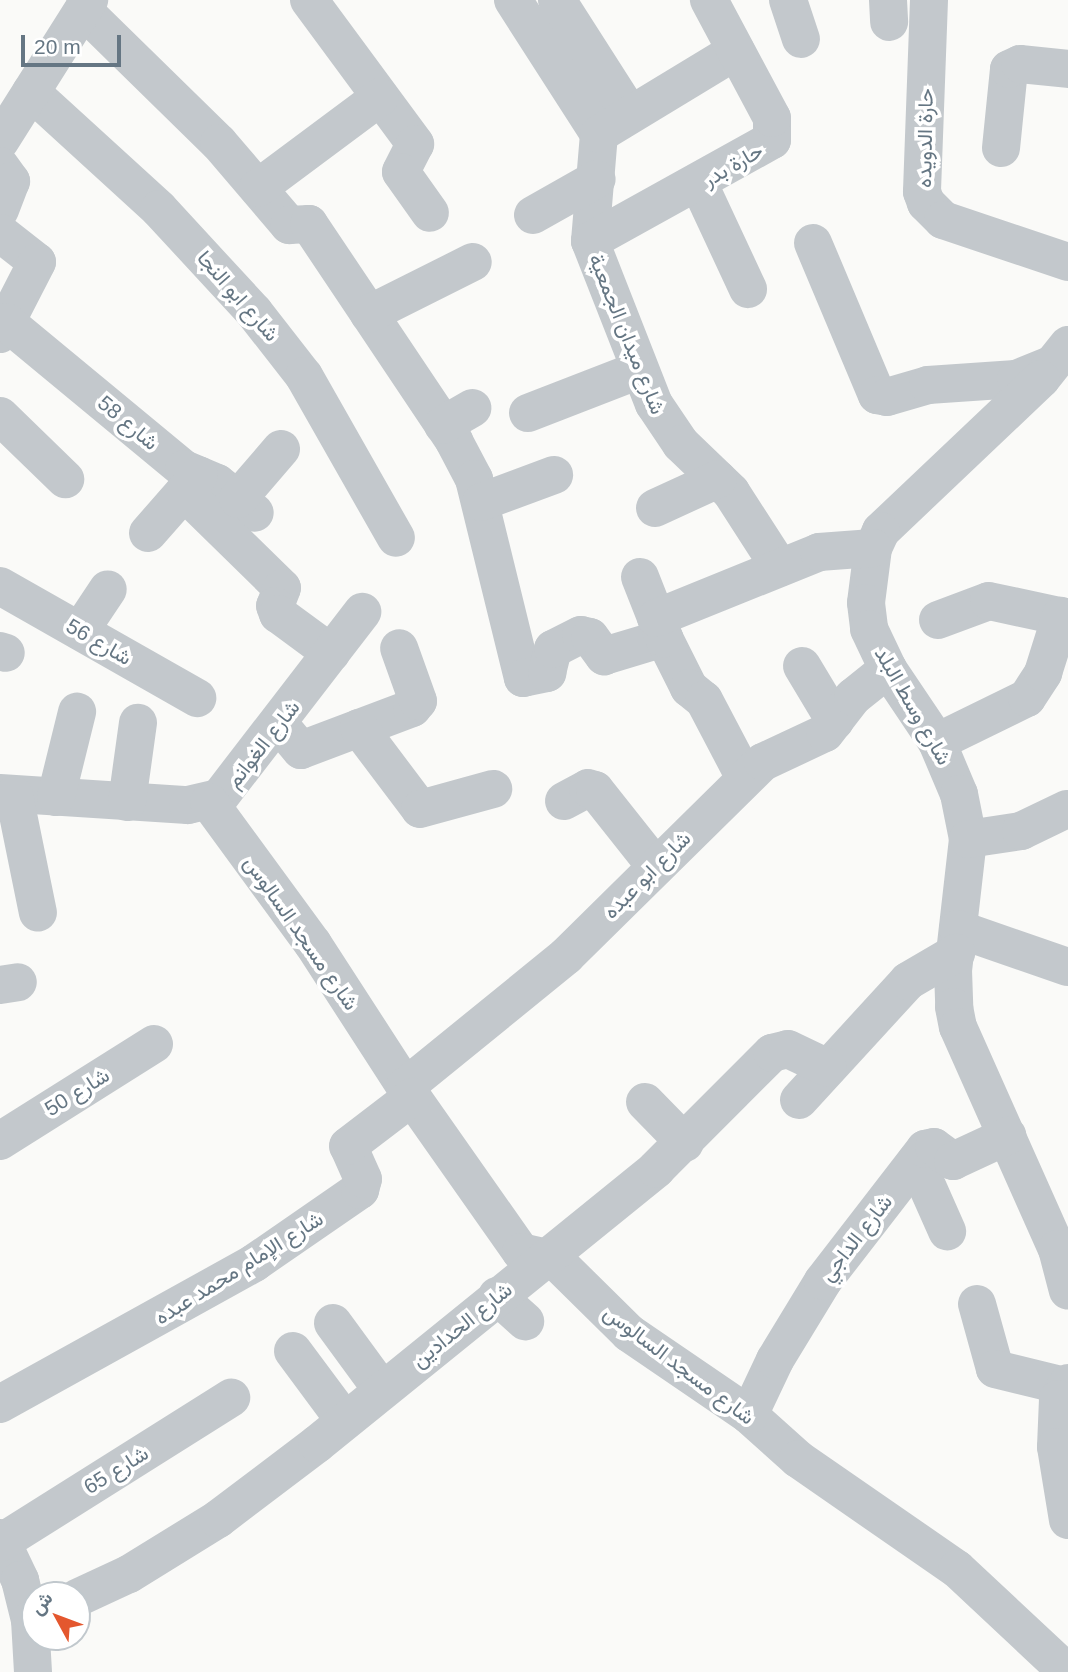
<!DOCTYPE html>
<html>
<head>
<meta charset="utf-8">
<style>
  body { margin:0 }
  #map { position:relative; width:1068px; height:1672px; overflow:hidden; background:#fafaf8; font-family:Helvetica,Vazirmatn,sans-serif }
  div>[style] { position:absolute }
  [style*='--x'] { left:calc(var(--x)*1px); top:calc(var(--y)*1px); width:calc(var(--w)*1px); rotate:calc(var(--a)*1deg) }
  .street>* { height:38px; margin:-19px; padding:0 19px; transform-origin:19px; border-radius:19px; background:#c3c8cc }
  span { translate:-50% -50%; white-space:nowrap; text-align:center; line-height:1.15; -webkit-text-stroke:7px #fff; paint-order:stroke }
  .street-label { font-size:21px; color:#657683 }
  .north { position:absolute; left:21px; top:1581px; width:70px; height:70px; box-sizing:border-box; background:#fff; border:2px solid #c1c8cd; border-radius:50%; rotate:311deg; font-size:19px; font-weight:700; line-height:28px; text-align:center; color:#657683 }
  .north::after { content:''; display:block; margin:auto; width:24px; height:32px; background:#e4572e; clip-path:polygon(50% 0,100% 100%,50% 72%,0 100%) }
  .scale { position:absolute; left:21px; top:35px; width:100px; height:32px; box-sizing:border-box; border:4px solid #657683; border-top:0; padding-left:9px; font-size:21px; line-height:24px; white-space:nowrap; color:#657683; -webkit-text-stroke:5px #fff; paint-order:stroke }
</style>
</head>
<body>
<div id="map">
  <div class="street">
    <i style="--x:309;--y:0;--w:179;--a:53.6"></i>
    <i style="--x:415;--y:144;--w:31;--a:117"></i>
    <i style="--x:401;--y:172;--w:50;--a:54.7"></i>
    <i style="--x:513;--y:0;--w:159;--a:57.3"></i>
    <i style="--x:599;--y:134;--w:107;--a:94.8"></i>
    <i style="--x:590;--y:241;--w:175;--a:68.6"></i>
    <i style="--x:654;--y:404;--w:48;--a:56"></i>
    <i style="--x:681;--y:444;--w:69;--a:43.8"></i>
    <i style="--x:731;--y:492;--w:90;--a:57.2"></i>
    <i style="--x:557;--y:0;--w:135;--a:57.4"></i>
    <i style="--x:788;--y:0;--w:41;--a:71.6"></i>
    <i style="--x:888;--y:0;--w:22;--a:87"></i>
    <i style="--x:929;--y:0;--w:192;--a:92.1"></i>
    <i style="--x:922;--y:192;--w:12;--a:70"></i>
    <i style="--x:926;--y:203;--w:24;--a:45"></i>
    <i style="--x:943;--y:220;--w:132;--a:18.6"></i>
    <i style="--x:83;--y:10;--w:190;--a:44.4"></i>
    <i style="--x:219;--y:143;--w:108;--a:49.5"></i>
    <i style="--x:289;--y:225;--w:20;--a:-3"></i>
    <i style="--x:309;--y:224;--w:261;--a:56.2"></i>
    <i style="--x:454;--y:441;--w:43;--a:62.2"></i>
    <i style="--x:474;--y:479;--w:205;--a:76.2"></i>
    <i style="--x:523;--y:678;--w:25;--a:-12"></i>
    <i style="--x:547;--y:673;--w:25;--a:-76"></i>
    <i style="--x:553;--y:649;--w:31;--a:-27"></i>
    <i style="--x:581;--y:635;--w:9;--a:13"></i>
    <i style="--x:590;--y:637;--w:24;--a:54"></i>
    <i style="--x:604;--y:656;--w:63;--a:-16.7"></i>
    <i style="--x:664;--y:638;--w:56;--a:63.4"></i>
    <i style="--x:689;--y:688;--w:19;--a:39"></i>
    <i style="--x:704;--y:700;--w:88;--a:62.3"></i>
    <i style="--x:31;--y:92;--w:173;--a:42.4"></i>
    <i style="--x:159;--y:209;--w:140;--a:47.3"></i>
    <i style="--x:254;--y:312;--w:81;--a:52"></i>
    <i style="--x:304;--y:376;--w:186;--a:60.4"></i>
    <i style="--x:599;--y:134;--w:160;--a:-31.2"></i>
    <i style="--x:0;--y:141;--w:167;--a:-57.7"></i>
    <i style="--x:1001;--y:148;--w:79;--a:-84.2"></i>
    <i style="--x:1009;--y:69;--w:12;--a:-24"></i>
    <i style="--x:1020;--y:64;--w:48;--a:5.9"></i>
    <i style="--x:0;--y:166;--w:19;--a:54"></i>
    <i style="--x:11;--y:181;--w:31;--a:111"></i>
    <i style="--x:699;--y:184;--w:116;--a:65"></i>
    <i style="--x:258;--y:188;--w:152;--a:-36.7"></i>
    <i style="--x:533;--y:215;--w:73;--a:-29.4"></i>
    <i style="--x:0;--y:233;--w:47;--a:38.1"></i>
    <i style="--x:37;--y:262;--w:81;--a:117.2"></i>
    <i style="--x:590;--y:241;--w:208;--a:-29"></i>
    <i style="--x:772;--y:140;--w:22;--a:-90"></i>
    <i style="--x:772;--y:118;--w:134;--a:-118.1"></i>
    <i style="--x:813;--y:243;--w:165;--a:67.2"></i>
    <i style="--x:877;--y:395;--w:10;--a:11"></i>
    <i style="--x:887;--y:397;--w:43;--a:-16.3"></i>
    <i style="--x:928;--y:385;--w:88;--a:-3.9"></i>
    <i style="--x:1016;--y:379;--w:35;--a:-22"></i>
    <i style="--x:369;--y:314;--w:116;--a:-26.6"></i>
    <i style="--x:6;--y:322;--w:231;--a:39.6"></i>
    <i style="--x:184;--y:469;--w:36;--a:23"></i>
    <i style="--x:217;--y:483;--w:48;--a:38.3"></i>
    <i style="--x:1068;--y:345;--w:43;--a:128.5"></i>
    <i style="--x:1041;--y:379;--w:221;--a:136.5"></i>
    <i style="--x:881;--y:531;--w:19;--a:115"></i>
    <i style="--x:873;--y:548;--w:55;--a:97.3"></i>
    <i style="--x:866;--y:603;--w:26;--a:83"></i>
    <i style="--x:869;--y:629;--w:44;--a:64.6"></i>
    <i style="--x:888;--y:669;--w:88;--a:56.1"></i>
    <i style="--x:937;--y:742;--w:56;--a:67.1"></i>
    <i style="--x:959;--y:794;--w:46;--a:78.7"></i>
    <i style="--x:968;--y:839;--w:132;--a:96.5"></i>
    <i style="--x:953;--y:970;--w:37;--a:88"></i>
    <i style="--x:954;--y:1007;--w:20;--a:79"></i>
    <i style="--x:958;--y:1027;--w:243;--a:66"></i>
    <i style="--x:1057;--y:1249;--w:43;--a:75.3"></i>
    <i style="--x:528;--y:413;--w:119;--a:-21.2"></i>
    <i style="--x:0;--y:416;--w:91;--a:44.1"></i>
    <i style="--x:443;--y:425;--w:34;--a:-30"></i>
    <i style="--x:184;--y:492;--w:137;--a:44.4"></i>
    <i style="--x:282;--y:588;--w:19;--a:111"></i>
    <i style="--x:275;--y:606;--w:9;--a:69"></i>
    <i style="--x:278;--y:614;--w:66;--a:36.3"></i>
    <i style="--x:238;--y:499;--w:66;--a:-49.3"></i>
    <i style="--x:481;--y:502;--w:78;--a:-20.3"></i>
    <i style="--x:655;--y:508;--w:69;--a:-24.7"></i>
    <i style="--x:148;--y:533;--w:77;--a:-48.7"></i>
    <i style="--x:640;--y:577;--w:66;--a:68.5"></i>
    <i style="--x:0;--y:586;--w:227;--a:29.6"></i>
    <i style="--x:656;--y:618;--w:176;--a:-22"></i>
    <i style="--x:819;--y:552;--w:54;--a:-4.2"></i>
    <i style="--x:938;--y:620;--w:54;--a:-20.4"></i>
    <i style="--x:989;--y:601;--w:81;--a:12.1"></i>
    <i style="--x:80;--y:631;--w:50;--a:-56.3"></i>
    <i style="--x:0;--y:651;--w:6;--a:18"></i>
    <i style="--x:802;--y:666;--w:64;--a:59"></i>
    <i style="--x:279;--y:724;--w:34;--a:50"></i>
    <i style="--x:301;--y:750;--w:119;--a:-20.7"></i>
    <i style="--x:412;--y:708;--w:9;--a:-49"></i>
    <i style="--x:418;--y:701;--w:56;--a:-109.7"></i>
    <i style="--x:359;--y:728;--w:101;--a:53"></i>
    <i style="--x:420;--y:809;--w:76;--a:-15.3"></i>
    <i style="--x:937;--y:742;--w:100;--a:-26.1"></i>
    <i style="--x:1027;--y:698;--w:30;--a:-57"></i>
    <i style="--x:1043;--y:673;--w:60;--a:-72.5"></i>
    <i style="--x:0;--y:793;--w:188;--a:3.7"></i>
    <i style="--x:188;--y:805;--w:32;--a:-13"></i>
    <i style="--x:219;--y:798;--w:235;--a:-52.4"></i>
    <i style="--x:14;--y:795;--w:120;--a:78.5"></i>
    <i style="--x:56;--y:797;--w:88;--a:-76.1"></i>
    <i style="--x:564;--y:801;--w:27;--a:-28"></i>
    <i style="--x:588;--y:788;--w:7;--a:16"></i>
    <i style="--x:595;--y:790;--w:98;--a:51.6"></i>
    <i style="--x:127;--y:802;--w:80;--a:-82.1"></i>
    <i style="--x:209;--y:802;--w:176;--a:53.8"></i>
    <i style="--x:313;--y:944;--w:182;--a:57.1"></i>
    <i style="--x:412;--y:1097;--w:189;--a:54.9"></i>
    <i style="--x:521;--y:1252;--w:35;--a:13"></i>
    <i style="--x:555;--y:1260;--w:104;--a:44.6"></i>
    <i style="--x:629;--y:1333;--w:145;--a:34.3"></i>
    <i style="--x:749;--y:1415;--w:66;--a:41.9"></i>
    <i style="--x:798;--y:1459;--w:193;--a:34.7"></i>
    <i style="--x:957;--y:1569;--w:151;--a:43.1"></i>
    <i style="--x:968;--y:839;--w:54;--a:-8.6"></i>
    <i style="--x:1021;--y:831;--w:51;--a:-25.6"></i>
    <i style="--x:958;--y:929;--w:116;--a:19.1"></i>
    <i style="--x:0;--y:985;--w:18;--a:-9"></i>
    <i style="--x:405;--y:1087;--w:208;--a:-39.1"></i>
    <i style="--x:566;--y:956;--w:276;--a:-44.6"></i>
    <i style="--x:763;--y:762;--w:68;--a:-25.1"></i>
    <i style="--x:825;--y:733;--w:46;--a:-52.1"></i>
    <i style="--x:853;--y:697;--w:45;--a:-38.7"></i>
    <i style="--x:799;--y:1100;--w:161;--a:-47.5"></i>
    <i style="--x:908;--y:981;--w:56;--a:-30.3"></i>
    <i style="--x:645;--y:1102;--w:57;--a:45.7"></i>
    <i style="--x:0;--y:1141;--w:182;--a:-32.2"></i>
    <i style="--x:916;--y:1161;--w:77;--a:66.1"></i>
    <i style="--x:497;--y:1296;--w:38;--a:42"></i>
    <i style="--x:977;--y:1304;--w:67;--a:74.5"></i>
    <i style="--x:995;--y:1369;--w:72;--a:13.7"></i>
    <i style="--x:333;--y:1323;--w:83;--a:53.8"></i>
    <i style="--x:293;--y:1351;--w:87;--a:53.4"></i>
    <i style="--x:1068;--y:1383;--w:19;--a:122"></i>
    <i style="--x:1058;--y:1399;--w:48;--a:92.4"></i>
    <i style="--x:1056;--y:1447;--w:74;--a:80.7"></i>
    <i style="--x:0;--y:1404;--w:291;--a:-29"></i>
    <i style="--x:254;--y:1263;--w:129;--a:-34.6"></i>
    <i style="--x:360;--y:1190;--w:11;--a:-75"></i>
    <i style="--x:363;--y:1179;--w:36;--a:-114"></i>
    <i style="--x:348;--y:1146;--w:81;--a:-37.4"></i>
    <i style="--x:749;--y:1415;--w:61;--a:-64.7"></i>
    <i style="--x:775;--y:1360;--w:92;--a:-58.7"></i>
    <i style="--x:823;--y:1281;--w:167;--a:-52.3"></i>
    <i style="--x:925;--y:1149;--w:9;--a:-13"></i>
    <i style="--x:934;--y:1147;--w:24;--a:36"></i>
    <i style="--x:953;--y:1161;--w:60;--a:-24.8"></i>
    <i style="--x:0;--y:1538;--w:47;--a:64.5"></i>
    <i style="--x:20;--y:1580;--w:41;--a:76"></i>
    <i style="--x:30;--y:1620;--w:52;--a:86.7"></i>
    <i style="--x:2;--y:1542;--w:271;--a:-32.2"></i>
    <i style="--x:77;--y:1598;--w:57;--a:-24.8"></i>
    <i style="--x:129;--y:1574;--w:105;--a:-31.7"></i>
    <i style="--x:218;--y:1519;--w:124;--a:-37.1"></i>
    <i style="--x:317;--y:1444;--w:437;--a:-39"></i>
    <i style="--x:656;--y:1169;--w:164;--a:-45"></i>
    <i style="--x:772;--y:1053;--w:16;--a:-14"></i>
    <i style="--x:788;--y:1049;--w:44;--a:25.4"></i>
  </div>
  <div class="street-label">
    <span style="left:925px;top:138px;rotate:-89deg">حارة الدويده</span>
    <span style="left:733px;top:165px;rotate:-30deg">حارة بدر</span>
    <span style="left:238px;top:296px;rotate:49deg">شارع ابو النجا</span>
    <span style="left:627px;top:334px;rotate:68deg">شارع ميدان الجمعية</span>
    <span style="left:128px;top:423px;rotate:40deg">شارع 58</span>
    <span style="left:99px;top:642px;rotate:30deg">شارع 56</span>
    <span style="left:913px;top:706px;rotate:60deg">شارع وسط البلد</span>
    <span style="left:263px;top:744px;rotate:-52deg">شارع الغوانم</span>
    <span style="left:647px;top:875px;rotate:-45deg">شارع ابو عبده</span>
    <span style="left:301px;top:933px;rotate:55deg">شارع مسجد السالوس</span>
    <span style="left:77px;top:1092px;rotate:-32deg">شارع 50</span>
    <span style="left:856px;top:1238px;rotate:-52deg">شارع الداجي</span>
    <span style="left:239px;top:1268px;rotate:-32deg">شارع الإمام محمد عبده</span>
    <span style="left:462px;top:1325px;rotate:-39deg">شارع الحدادين</span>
    <span style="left:679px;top:1365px;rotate:37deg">شارع مسجد السالوس</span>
    <span style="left:116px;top:1470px;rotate:-32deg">شارع 65</span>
  </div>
  <div class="north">ش</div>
  <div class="scale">20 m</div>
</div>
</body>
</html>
